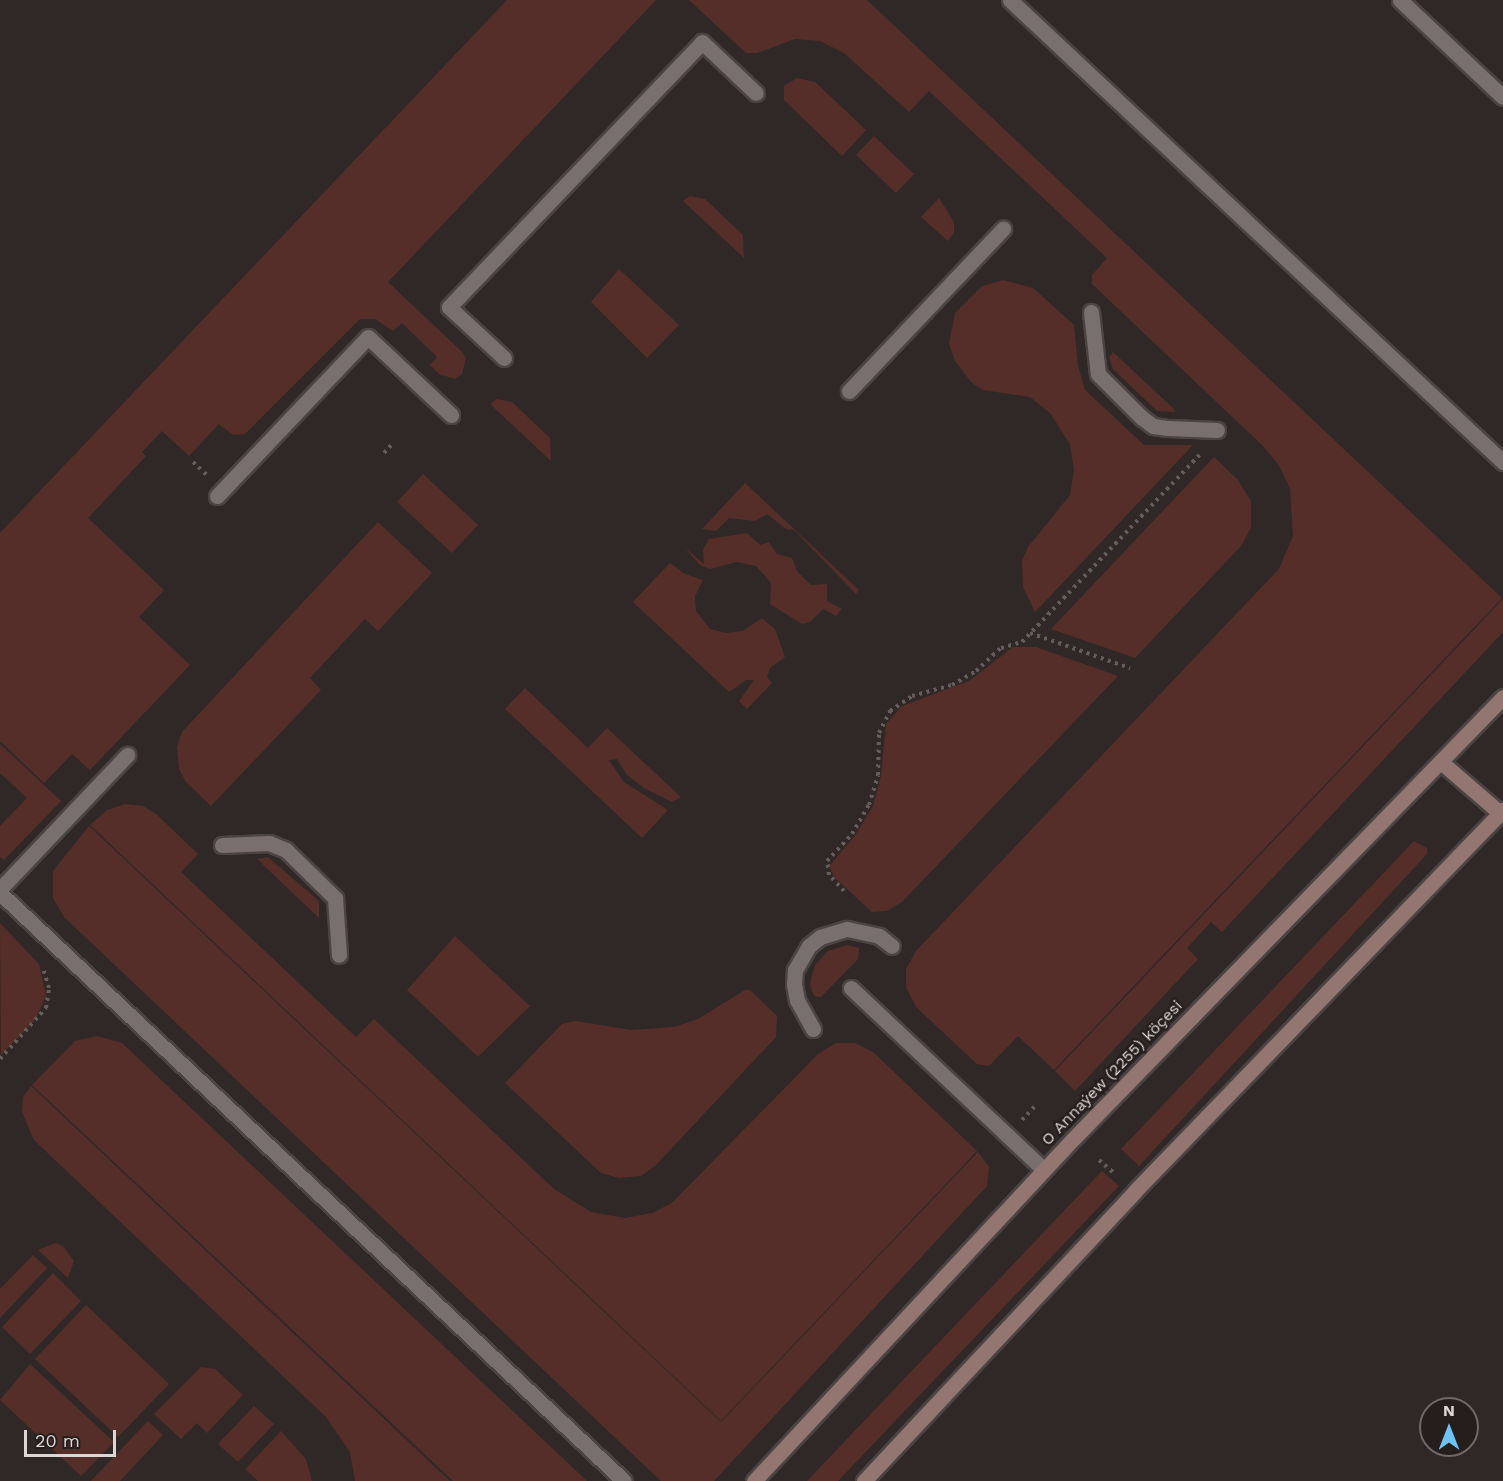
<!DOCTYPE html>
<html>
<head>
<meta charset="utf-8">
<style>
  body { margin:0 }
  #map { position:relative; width:1503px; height:1481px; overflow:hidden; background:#302827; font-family:"Work Sans",sans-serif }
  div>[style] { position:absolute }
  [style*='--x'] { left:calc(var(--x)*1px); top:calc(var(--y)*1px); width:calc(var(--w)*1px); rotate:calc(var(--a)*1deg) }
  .green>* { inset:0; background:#552e29 }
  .path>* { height:4px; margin-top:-2px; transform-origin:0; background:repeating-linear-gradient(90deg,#655d5c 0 3px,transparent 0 7.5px) }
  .roads { filter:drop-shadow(2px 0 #4b4443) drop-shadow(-2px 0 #4b4443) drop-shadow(0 2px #4b4443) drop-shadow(0 -2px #4b4443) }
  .lane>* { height:15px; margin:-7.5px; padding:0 7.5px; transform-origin:7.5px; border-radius:7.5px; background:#796f6e }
  .secondary>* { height:15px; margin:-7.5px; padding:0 7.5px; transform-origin:7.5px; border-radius:7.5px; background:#937672 }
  span { translate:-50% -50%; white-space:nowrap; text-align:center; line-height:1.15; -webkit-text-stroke:5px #261e1d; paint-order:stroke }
  .street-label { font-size:16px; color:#dcd6d5 }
  .north { position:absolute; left:1419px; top:1397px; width:60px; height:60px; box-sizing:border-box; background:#261e1d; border:2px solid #6f6867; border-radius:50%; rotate:0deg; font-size:16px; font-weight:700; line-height:24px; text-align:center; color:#dcd6d5 }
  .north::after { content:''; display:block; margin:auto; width:21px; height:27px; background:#70c1f4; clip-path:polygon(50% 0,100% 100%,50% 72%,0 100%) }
  .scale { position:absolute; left:24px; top:1430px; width:92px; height:27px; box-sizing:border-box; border:3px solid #dcd6d5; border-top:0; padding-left:8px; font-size:18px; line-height:21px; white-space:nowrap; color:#dcd6d5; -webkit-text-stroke:4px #261e1d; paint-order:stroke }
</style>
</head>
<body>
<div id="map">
  <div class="green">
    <i style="clip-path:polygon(507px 0,656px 0,388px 282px,461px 351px,466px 358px,462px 374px,455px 379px,439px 374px,430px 365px,437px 357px,402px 323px,393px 331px,375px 319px,360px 319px,245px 434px,233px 435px,219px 424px,189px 456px,162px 431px,142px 452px,146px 456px,88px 518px,164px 590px,139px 617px,190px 665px,90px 770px,72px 754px,44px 783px,0 741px,0 533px)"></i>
    <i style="clip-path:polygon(689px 0,867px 0,1502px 598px,1054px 1070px,1018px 1036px,989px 1066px,977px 1064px,916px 1007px,906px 987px,906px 969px,916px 951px,1279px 569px,1293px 536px,1290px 489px,1279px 465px,1262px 445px,1092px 284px,1092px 275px,1107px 258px,929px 91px,909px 112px,844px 53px,820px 41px,795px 39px,757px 53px,746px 53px)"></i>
    <i style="clip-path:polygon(797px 78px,815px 82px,866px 130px,842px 156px,784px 100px,784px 86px)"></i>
    <i style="clip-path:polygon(874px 136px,914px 174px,896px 193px,856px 155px)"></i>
    <i style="clip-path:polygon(690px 196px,705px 199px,743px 235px,744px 258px,683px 201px)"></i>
    <i style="clip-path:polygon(939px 198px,954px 222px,954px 233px,948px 241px,921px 217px)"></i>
    <i style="clip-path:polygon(619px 269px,679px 325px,647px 358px,591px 302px)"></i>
    <i style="clip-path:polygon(1003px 280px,1033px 288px,1074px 325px,1078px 366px,1085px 390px,1144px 445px,1193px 445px,1035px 612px,1023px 587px,1022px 561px,1028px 547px,1070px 495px,1074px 470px,1070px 444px,1050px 413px,1030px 397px,983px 390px,972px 383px,955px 361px,949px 344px,955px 313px,982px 286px)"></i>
    <i style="clip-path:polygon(1113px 352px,1173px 408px,1175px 412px,1157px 411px,1113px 369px,1109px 357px)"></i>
    <i style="clip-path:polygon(497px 399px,512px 402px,550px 438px,551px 461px,490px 404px)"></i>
    <i style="clip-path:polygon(1214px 457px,1238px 480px,1251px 501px,1251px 528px,1241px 546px,1135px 658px,1051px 629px)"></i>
    <i style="clip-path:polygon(423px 474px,478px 525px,452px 553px,397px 502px)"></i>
    <i style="clip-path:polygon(745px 483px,859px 590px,856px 594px,794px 530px,786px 529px,767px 514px,755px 521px,729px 518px,716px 531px,702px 529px)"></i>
    <i style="clip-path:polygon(378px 522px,432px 573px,378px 631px,365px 619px,310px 678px,321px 690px,211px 806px,186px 782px,179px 769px,177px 747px,182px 732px)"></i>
    <i style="clip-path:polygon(747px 533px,760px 545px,769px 542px,777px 554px,792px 558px,797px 571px,811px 585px,827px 584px,827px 601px,842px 609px,836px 616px,823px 609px,810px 622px,802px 624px,770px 604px,771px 583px,756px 566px,737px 562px,710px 569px,700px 565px,685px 548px,704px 564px,703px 550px,709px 539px)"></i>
    <i style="clip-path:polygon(670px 563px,685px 574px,703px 580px,695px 596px,696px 611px,710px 629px,726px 633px,743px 631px,762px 618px,775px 629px,785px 657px,770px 668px,767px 677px,772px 683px,747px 709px,739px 701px,754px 680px,746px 680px,729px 692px,633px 602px)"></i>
    <i style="clip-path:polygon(1503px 599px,1503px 632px,1222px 932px,1211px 922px,1187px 948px,1198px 959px,1075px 1091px,1055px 1071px)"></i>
    <i style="clip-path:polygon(1013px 647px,1036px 647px,1118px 676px,902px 902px,887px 911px,872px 912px,835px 878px,829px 866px,854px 837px,873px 806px,881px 776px,886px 724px,902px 706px,969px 681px)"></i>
    <i style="clip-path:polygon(525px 688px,588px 748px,607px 728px,681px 797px,672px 802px,644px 788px,627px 775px,617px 759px,609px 760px,624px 782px,668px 810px,642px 838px,505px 709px)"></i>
    <i style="clip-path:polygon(0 744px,61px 801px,4px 860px,0 857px,0 826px,27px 798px,0 773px)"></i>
    <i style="clip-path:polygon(125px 804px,143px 806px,156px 814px,198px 854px,181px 872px,356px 1037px,374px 1019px,554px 1189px,591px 1212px,625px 1218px,652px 1213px,672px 1203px,818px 1054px,836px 1043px,855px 1043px,873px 1052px,977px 1151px,721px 1421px,90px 825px,107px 810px)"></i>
    <i style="clip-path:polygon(89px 826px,721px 1422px,978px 1152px,989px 1167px,987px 1186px,714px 1481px,661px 1481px,64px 917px,53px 898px,53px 871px)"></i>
    <i style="clip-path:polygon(1414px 841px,1427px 848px,1427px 854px,1139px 1166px,1121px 1149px)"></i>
    <i style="clip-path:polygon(268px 857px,319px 901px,319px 918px,257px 859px)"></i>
    <i style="clip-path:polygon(0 923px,39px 964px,46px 995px,36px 1019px,1px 1055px)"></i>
    <i style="clip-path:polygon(455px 936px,530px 1006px,478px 1057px,407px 990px)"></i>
    <i style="clip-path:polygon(847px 945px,859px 948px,858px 959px,821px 997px,814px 996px,810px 984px,815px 965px,828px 951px)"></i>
    <i style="clip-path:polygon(745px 990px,750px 990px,777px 1016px,776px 1037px,656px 1165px,641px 1176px,619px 1178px,601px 1173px,505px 1083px,562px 1024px,575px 1021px,632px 1030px,674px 1027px,698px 1019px)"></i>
    <i style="clip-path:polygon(97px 1036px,122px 1043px,587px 1481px,453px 1481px,32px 1085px,75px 1041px)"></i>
    <i style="clip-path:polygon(31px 1086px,450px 1481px,355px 1481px,350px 1452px,326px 1417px,34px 1140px,22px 1112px,23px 1097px)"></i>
    <i style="clip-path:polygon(1102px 1171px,1119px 1186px,838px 1481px,807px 1481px)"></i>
    <i style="clip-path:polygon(55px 1243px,63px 1246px,74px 1261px,68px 1278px,38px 1250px)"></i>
    <i style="clip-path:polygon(33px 1255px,47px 1268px,0 1318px,0 1289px)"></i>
    <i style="clip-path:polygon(53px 1273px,81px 1301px,30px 1354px,2px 1327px)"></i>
    <i style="clip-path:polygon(86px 1305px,169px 1384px,118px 1437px,35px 1359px)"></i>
    <i style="clip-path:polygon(30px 1364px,114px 1442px,81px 1476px,0 1400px)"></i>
    <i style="clip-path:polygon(201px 1367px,215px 1369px,243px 1395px,207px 1433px,197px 1423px,181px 1439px,154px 1414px)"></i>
    <i style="clip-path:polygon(254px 1406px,274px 1424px,238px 1462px,218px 1444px)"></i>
    <i style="clip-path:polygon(148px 1421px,163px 1435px,120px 1481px,91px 1481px)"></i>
    <i style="clip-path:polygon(281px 1431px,306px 1459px,312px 1481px,258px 1481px,245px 1469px)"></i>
  </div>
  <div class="path">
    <i style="--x:384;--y:453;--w:12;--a:-48"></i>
    <i style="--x:193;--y:462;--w:19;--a:43"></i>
    <i style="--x:1030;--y:633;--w:106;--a:19.3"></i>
    <i style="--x:844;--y:891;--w:22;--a:-133"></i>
    <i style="--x:829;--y:875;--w:14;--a:-98"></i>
    <i style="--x:827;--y:861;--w:37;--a:-47"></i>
    <i style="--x:852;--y:834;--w:34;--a:-60"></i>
    <i style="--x:869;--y:805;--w:31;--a:-73"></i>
    <i style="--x:878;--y:775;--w:42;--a:-88.6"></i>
    <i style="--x:879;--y:733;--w:25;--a:-63"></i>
    <i style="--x:890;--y:711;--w:27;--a:-34"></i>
    <i style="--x:912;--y:696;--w:41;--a:-15.4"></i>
    <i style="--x:952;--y:685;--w:28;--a:-30"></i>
    <i style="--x:976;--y:671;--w:34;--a:-43"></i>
    <i style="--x:1001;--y:648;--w:22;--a:-16"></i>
    <i style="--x:1022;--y:642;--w:262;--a:-46.5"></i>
    <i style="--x:0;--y:1059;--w:69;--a:-48"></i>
    <i style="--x:46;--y:1008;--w:20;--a:-81"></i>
    <i style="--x:49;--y:988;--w:21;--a:-107"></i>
    <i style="--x:1022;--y:1120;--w:21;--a:-47"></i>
    <i style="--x:1099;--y:1160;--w:20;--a:41"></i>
  </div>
  <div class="roads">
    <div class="lane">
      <i style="--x:1010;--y:0;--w:676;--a:43.14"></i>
      <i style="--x:1400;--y:0;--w:141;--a:43.3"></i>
      <i style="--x:1091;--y:312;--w:62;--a:83.6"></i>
      <i style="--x:1098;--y:374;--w:61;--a:45"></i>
      <i style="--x:1141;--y:417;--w:15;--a:37"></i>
      <i style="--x:1153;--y:426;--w:15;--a:8"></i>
      <i style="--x:1168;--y:428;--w:49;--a:2.3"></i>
      <i style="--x:504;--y:358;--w:75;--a:-137.2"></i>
      <i style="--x:449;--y:307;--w:366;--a:-46.3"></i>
      <i style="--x:702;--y:42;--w:74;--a:43.4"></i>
      <i style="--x:849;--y:391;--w:224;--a:-46.5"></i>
      <i style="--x:217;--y:496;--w:219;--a:-46.5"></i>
      <i style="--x:368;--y:337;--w:114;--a:43.2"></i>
      <i style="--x:222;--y:845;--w:47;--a:-2.4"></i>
      <i style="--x:269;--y:843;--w:18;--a:22"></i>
      <i style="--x:286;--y:850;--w:69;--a:44.4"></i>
      <i style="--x:335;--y:898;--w:57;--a:86"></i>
      <i style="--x:0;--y:889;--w:185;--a:-46.5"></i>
      <i style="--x:0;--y:893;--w:857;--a:43.3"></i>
      <i style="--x:851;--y:988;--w:265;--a:43.3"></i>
      <i style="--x:813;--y:1029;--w:33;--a:-119"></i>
      <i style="--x:797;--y:1000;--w:16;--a:-101"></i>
      <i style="--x:794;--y:984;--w:14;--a:-86"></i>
      <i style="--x:795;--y:970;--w:28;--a:-60"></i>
      <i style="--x:809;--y:946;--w:14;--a:-39"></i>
      <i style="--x:820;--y:937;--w:28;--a:-17"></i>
      <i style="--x:847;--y:929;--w:33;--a:12"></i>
      <i style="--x:879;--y:936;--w:16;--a:38"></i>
    </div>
    <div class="secondary">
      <i style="--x:1441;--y:762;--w:78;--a:40.8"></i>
      <i style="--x:754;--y:1481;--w:469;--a:-47"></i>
      <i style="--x:1074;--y:1138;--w:615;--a:-45.79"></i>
      <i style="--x:864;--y:1481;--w:397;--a:-46.9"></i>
      <i style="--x:1135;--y:1191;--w:530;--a:-45.99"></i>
    </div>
  </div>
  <div class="street-label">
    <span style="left:1112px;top:1073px;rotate:-46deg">O Annaýew (2255) köçesi</span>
  </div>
  <div class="north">N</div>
  <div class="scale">20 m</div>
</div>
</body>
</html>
